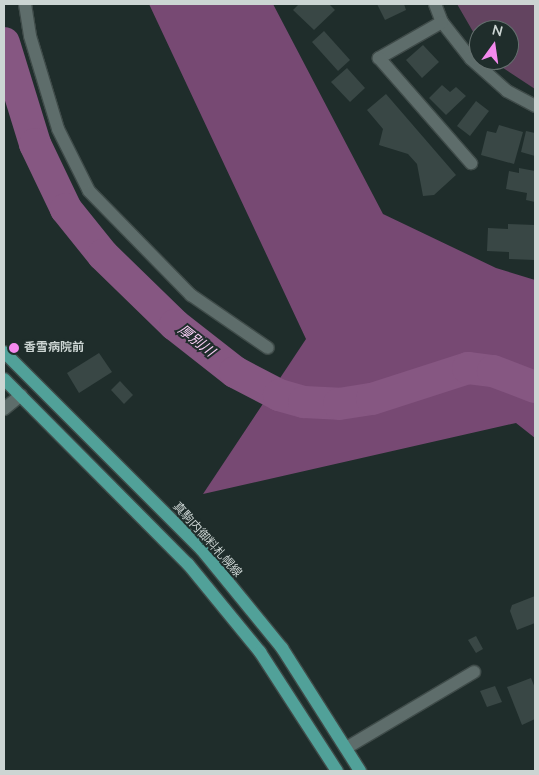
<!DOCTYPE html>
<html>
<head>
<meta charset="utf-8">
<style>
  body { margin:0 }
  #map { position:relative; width:539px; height:775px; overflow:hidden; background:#1f2d2b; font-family:"Nunito Sans","Noto Sans JP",sans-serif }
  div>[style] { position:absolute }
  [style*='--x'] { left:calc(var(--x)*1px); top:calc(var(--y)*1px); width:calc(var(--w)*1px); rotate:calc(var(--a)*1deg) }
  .green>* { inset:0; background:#634460 }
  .forest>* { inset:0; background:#774973 }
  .river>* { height:32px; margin:-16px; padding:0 16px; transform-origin:16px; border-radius:16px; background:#865782 }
  .building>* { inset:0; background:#394745 }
  .roads { filter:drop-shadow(1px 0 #3f4b49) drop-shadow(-1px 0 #3f4b49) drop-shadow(0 1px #3f4b49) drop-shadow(0 -1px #3f4b49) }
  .minor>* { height:12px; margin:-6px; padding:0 6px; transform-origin:6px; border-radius:6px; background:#5e6d6b }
  .major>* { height:12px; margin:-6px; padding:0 6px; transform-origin:6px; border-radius:6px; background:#51a199 }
  .dots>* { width:14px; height:14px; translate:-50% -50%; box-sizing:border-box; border:2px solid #1f2d2b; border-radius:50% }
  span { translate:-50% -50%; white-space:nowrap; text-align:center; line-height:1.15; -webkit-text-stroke:4px #1f2d2b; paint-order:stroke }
  .poi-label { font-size:12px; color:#ccd5d3; font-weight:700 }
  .left { translate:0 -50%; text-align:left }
  .street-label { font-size:12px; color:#ccd5d3 }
  .water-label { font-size:14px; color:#f9cef5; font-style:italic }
  .frame { position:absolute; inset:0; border:5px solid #ccd5d3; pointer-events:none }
  .north { position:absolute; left:469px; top:20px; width:50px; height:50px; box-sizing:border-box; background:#1f2d2b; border:1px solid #64706e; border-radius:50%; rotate:14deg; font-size:14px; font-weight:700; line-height:20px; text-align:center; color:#ccd5d3 }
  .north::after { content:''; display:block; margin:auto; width:18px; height:22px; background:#f589ee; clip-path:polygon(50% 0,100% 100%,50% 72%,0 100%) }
</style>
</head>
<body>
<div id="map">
  <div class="green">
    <i style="clip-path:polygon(457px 4px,535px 4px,535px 89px,491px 60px,509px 60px,509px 30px,479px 30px,479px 42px)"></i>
  </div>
  <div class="forest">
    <i style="clip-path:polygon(149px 4px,273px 4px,383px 214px,496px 268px,535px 280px,535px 438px,516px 423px,203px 494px,306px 339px)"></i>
  </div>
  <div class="river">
    <i style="--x:4;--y:43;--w:106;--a:72.9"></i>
    <i style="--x:35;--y:144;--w:72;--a:64.5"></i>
    <i style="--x:66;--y:209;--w:59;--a:51.2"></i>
    <i style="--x:103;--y:255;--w:100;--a:44.2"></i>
    <i style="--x:175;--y:325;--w:76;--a:38.1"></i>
    <i style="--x:235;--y:372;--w:50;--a:27.6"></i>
    <i style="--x:279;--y:395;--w:26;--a:16"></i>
    <i style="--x:304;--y:402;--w:35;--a:3"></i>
    <i style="--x:339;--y:404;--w:33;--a:-9"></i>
    <i style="--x:372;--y:399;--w:101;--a:-17.9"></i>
    <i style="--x:468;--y:368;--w:25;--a:7"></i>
    <i style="--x:493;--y:371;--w:45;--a:20.9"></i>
  </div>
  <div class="building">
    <i style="clip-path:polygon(299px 4px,329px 4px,335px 10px,314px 30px,293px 10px)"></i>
    <i style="clip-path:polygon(377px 4px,404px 4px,406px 10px,385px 20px)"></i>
    <i style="clip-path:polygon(324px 31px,350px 60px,338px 71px,312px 42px)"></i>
    <i style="clip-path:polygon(423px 45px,439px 62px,422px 78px,406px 60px)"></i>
    <i style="clip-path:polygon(347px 68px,365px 88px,350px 102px,331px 82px)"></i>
    <i style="clip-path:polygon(442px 85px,450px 92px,456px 87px,466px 96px,446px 115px,429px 98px)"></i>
    <i style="clip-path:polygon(386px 94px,456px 175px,434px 195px,423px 196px,417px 164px,408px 154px,379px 145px,383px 129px,367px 110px)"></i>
    <i style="clip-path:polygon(476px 101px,489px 111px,470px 136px,457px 126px)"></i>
    <i style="clip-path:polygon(499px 125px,523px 132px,514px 164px,481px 155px,487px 131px,496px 133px)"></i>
    <i style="clip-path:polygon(526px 131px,535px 133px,535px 156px,521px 152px)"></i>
    <i style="clip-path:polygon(519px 168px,535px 171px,535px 202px,526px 200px,527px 193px,506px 189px,509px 171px,519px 173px)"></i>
    <i style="clip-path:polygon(508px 224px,535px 225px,535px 260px,509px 259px,509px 252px,487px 251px,488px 228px,508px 229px)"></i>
    <i style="clip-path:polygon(99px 353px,112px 372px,79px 393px,67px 373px)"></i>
    <i style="clip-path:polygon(120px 381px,133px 395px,124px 404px,111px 390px)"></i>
    <i style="clip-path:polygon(535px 596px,535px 623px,517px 630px,510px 611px,512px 605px)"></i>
    <i style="clip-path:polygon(476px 636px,483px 649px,476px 653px,468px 640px)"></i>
    <i style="clip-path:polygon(531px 678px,535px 688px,535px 719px,522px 725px,507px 687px)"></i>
    <i style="clip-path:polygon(495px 686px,502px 702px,487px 707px,480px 691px)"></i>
  </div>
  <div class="roads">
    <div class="minor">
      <i style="--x:25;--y:4;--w:32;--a:81"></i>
      <i style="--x:30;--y:36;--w:97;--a:73.2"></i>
      <i style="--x:58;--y:129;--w:69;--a:63.4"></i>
      <i style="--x:89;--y:191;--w:146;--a:45.6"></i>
      <i style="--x:191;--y:295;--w:93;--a:34.5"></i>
      <i style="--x:435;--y:4;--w:19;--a:69"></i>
      <i style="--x:442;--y:22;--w:47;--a:51.9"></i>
      <i style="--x:471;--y:59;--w:48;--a:41.6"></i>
      <i style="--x:507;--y:91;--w:32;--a:28"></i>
      <i style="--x:442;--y:22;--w:73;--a:150.3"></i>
      <i style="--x:379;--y:58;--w:140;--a:48.8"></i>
      <i style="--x:4;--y:409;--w:22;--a:-39"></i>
      <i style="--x:346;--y:748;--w:149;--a:-30.7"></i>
    </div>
    <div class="major">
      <i style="--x:4;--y:352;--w:280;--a:45"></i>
      <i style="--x:202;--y:550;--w:127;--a:50.8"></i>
      <i style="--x:282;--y:648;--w:146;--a:57.6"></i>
      <i style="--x:4;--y:379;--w:261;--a:45.2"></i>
      <i style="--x:188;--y:564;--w:114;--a:50.7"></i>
      <i style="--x:260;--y:652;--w:142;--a:57.1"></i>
    </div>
  </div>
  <div class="dots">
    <i style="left:14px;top:348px;background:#f589ee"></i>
  </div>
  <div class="poi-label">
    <span class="left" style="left:24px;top:348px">香雪病院前</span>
  </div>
  <div class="street-label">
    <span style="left:207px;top:540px;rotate:48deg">真駒内御料札幌線</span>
  </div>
  <div class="water-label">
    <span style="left:196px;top:341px;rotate:38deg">厚別川</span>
  </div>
  <div class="frame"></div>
  <div class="north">N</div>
</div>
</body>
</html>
